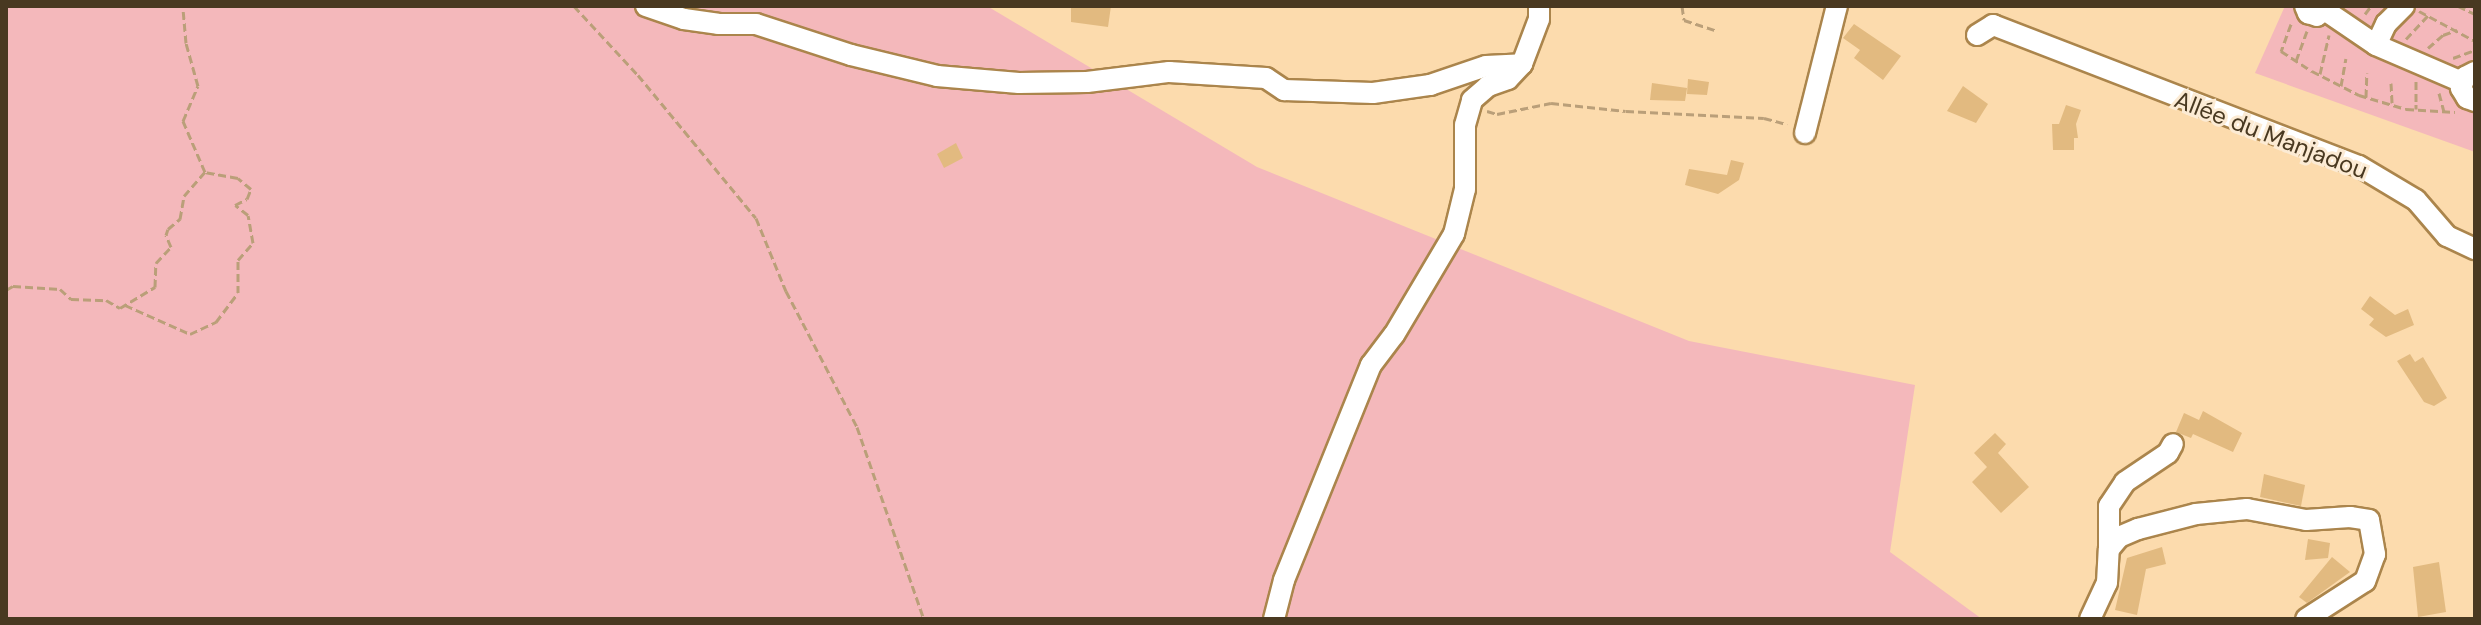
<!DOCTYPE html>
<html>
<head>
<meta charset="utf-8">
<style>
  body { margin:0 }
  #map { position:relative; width:2481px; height:625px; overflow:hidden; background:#fcdbad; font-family:"DM Sans",sans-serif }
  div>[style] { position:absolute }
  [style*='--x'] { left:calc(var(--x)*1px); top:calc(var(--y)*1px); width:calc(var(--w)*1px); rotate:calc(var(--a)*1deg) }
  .green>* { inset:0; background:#f4b8bb }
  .building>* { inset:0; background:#e2ba80 }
  .path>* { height:3px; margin-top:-1.5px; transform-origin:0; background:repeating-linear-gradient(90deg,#ba9f79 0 8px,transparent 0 12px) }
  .roads { filter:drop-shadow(2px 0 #ab854c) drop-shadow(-2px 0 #ab854c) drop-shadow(0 2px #ab854c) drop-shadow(0 -2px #ab854c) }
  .minor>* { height:20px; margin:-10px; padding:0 10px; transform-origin:10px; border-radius:10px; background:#fff }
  span { translate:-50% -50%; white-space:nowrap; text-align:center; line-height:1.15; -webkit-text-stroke:6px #fcebd4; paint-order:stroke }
  .street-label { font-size:24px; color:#493921 }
  .frame { position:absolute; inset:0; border:8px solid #493921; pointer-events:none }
</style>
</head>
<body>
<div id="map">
  <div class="green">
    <i style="clip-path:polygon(6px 6px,987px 6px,1257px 167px,1689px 341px,1915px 385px,1890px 552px,1982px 619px,6px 619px)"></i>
    <i style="clip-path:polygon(2285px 6px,2475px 6px,2475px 152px,2255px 73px)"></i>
  </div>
  <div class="building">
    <i style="clip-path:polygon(1071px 6px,1111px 6px,1108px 27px,1071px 22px)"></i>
    <i style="clip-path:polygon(1854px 24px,1901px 56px,1883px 80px,1854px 58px,1860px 50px,1843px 38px)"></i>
    <i style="clip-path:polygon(1688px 79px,1709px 82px,1707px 95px,1687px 94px)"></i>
    <i style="clip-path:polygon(1652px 83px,1687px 88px,1685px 101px,1650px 100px)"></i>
    <i style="clip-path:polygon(1963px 86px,1988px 104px,1976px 123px,1947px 111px)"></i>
    <i style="clip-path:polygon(2066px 105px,2081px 110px,2076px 124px,2078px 138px,2074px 138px,2074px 150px,2053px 150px,2052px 124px,2059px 124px)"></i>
    <i style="clip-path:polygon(956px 143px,963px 158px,944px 168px,937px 154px)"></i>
    <i style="clip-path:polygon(1731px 160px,1744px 163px,1739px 180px,1718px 194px,1685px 185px,1689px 169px,1727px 175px)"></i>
    <i style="clip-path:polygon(2370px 296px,2395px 315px,2408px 309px,2414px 325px,2386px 337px,2369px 325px,2374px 319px,2361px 309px)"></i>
    <i style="clip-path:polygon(2410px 354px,2415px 362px,2423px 357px,2447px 398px,2434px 406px,2424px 402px,2397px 361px)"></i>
    <i style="clip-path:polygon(2203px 411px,2242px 433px,2233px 452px,2193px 434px,2191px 438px,2176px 432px,2184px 413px,2199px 420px)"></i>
    <i style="clip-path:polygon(1995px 433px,2006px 444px,1998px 453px,2029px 487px,2001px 513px,1972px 482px,1987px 467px,1974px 453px)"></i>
    <i style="clip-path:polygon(2264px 474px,2305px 485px,2301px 506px,2260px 497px)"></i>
    <i style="clip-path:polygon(2308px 539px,2330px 543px,2328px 558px,2305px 560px)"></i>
    <i style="clip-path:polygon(2162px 547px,2166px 564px,2146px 569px,2137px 615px,2115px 610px,2127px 558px)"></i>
    <i style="clip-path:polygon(2332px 557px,2350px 572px,2307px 603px,2299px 597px)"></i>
    <i style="clip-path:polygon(2439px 562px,2446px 612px,2418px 617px,2413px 567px)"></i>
  </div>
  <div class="path">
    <i style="--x:574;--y:6;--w:94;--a:47.2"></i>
    <i style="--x:638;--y:75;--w:185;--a:50.5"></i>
    <i style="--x:756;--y:218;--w:79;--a:67.7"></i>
    <i style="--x:786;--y:291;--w:153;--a:62.4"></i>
    <i style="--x:857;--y:427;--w:203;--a:70.8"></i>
    <i style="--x:1682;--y:6;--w:14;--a:82"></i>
    <i style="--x:1684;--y:20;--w:35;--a:18"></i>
    <i style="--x:2458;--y:6;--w:19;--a:25"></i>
    <i style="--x:2419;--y:11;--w:64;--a:28.2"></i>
    <i style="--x:2365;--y:14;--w:10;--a:-53"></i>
    <i style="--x:2291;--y:24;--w:29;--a:110"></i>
    <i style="--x:2281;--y:51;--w:37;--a:33"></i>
    <i style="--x:2312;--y:71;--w:53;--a:27.1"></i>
    <i style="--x:2359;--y:95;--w:49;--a:16.6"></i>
    <i style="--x:2406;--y:109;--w:49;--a:3.5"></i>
    <i style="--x:2406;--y:39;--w:33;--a:-47"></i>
    <i style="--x:2428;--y:48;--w:20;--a:-41"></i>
    <i style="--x:2443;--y:35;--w:15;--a:-20"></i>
    <i style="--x:2453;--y:58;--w:23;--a:-20"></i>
    <i style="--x:2296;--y:61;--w:32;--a:-70"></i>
    <i style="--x:2320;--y:74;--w:40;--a:-77"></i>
    <i style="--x:2416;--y:81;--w:28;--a:90"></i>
    <i style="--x:2391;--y:83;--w:20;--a:87"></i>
    <i style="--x:2341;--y:86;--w:28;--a:-80"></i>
    <i style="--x:2439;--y:93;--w:20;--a:75"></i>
    <i style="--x:2366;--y:97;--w:24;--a:-88"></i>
    <i style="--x:1487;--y:111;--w:10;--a:17"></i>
    <i style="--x:1497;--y:114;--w:55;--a:-11.5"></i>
    <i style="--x:1551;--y:103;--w:75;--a:6.1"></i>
    <i style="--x:1626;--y:111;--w:138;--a:2.9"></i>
    <i style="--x:1764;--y:118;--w:24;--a:15"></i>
    <i style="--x:6;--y:290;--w:8;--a:-30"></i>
    <i style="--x:13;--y:286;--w:47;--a:3.7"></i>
    <i style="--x:60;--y:289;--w:15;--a:42"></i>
    <i style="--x:71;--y:299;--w:35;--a:2"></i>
    <i style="--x:106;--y:300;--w:16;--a:30"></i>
    <i style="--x:120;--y:308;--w:41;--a:-31"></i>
    <i style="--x:155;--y:287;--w:24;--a:-88"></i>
    <i style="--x:156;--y:263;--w:22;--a:-47"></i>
    <i style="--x:171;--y:247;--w:13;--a:-113"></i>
    <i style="--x:166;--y:235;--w:6;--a:-72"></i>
    <i style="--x:168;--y:229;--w:16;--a:-40"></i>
    <i style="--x:180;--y:219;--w:23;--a:-80"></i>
    <i style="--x:184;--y:196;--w:32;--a:-49"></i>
    <i style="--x:205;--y:172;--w:56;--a:-113.3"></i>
    <i style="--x:183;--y:121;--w:38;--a:-67"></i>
    <i style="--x:198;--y:86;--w:45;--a:-105.6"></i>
    <i style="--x:186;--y:43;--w:37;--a:-95"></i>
    <i style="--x:125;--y:305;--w:71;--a:24"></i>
    <i style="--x:190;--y:334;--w:29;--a:-25"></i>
    <i style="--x:216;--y:322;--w:36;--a:-53"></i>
    <i style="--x:238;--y:293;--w:33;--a:-90"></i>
    <i style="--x:238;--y:260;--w:23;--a:-49"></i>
    <i style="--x:253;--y:243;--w:28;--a:-100"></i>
    <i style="--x:248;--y:215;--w:16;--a:-142"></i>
    <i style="--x:235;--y:205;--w:13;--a:-27"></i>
    <i style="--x:247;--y:199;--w:11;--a:-68"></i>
    <i style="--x:251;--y:189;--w:17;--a:-140"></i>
    <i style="--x:238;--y:178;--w:34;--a:-170"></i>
  </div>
  <div class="roads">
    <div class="minor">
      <i style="--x:646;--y:6;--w:40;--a:18.9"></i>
      <i style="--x:684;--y:19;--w:34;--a:8"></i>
      <i style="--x:718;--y:24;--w:38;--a:0"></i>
      <i style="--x:756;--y:24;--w:100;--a:18.1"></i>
      <i style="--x:851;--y:55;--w:89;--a:13.7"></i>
      <i style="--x:937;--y:76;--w:82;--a:4.9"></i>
      <i style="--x:1019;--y:83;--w:68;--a:-0.8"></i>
      <i style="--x:1087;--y:82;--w:83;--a:-7"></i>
      <i style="--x:1169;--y:72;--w:97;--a:3.5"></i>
      <i style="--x:1266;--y:78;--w:22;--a:34"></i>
      <i style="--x:1284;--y:90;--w:89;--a:1.9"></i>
      <i style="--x:1373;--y:93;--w:58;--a:-8"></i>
      <i style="--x:1430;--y:85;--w:59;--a:-18.7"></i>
      <i style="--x:1486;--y:66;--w:36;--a:-3"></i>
      <i style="--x:2305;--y:6;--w:8;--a:67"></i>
      <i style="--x:2308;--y:13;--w:9;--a:18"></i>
      <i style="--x:2317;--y:16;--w:14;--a:-45"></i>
      <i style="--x:2404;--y:6;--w:25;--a:135"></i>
      <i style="--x:2386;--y:24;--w:23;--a:115"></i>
      <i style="--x:2376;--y:45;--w:94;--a:23.3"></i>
      <i style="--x:2326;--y:11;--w:60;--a:34.2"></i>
      <i style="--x:1977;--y:35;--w:19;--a:-32"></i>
      <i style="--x:1993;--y:25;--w:392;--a:21.1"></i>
      <i style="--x:2359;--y:166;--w:66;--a:30.8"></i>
      <i style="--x:2416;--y:200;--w:48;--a:49.3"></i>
      <i style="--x:2447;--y:236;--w:31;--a:25"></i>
      <i style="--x:2475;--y:72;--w:11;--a:153"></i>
      <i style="--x:2465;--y:77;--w:12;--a:110"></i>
      <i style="--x:2461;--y:88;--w:12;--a:59"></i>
      <i style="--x:2467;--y:98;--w:9;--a:21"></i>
      <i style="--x:1805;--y:133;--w:131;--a:-75.9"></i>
      <i style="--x:2109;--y:549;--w:43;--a:-90"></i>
      <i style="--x:2109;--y:506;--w:29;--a:-56"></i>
      <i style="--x:2125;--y:482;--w:52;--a:-34"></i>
      <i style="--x:2168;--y:453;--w:10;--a:-61"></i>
      <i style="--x:1274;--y:619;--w:40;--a:-75.6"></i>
      <i style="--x:1284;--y:580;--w:232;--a:-68"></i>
      <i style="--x:1371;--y:365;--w:38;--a:-53"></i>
      <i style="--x:1394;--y:335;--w:117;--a:-59.3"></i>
      <i style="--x:1454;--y:234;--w:46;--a:-76.3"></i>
      <i style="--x:1465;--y:189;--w:64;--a:-90"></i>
      <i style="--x:1465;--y:125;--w:26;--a:-74"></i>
      <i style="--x:1472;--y:100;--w:21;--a:-41"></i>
      <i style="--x:1488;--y:86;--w:21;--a:-19"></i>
      <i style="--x:1508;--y:79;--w:21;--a:-47"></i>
      <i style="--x:1522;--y:64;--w:48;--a:-69.3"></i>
      <i style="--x:1539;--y:19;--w:13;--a:-90"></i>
      <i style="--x:2090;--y:619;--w:40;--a:-65"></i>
      <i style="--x:2107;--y:583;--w:34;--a:-87"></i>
      <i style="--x:2109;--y:549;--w:16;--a:-50"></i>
      <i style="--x:2119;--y:537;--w:21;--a:-23"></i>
      <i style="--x:2138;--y:529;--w:60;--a:-14.5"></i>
      <i style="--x:2196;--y:514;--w:51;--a:-5.6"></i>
      <i style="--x:2247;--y:509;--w:60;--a:10.6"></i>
      <i style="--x:2306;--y:520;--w:44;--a:-3.9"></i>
      <i style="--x:2350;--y:517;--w:19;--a:9"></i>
      <i style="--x:2369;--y:520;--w:35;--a:80"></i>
      <i style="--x:2375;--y:554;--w:29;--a:110"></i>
      <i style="--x:2365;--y:581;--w:70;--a:147.2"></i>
    </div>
  </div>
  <div class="street-label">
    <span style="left:2271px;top:135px;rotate:21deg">Allée du Manjadou</span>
  </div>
  <div class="frame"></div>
</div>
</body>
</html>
